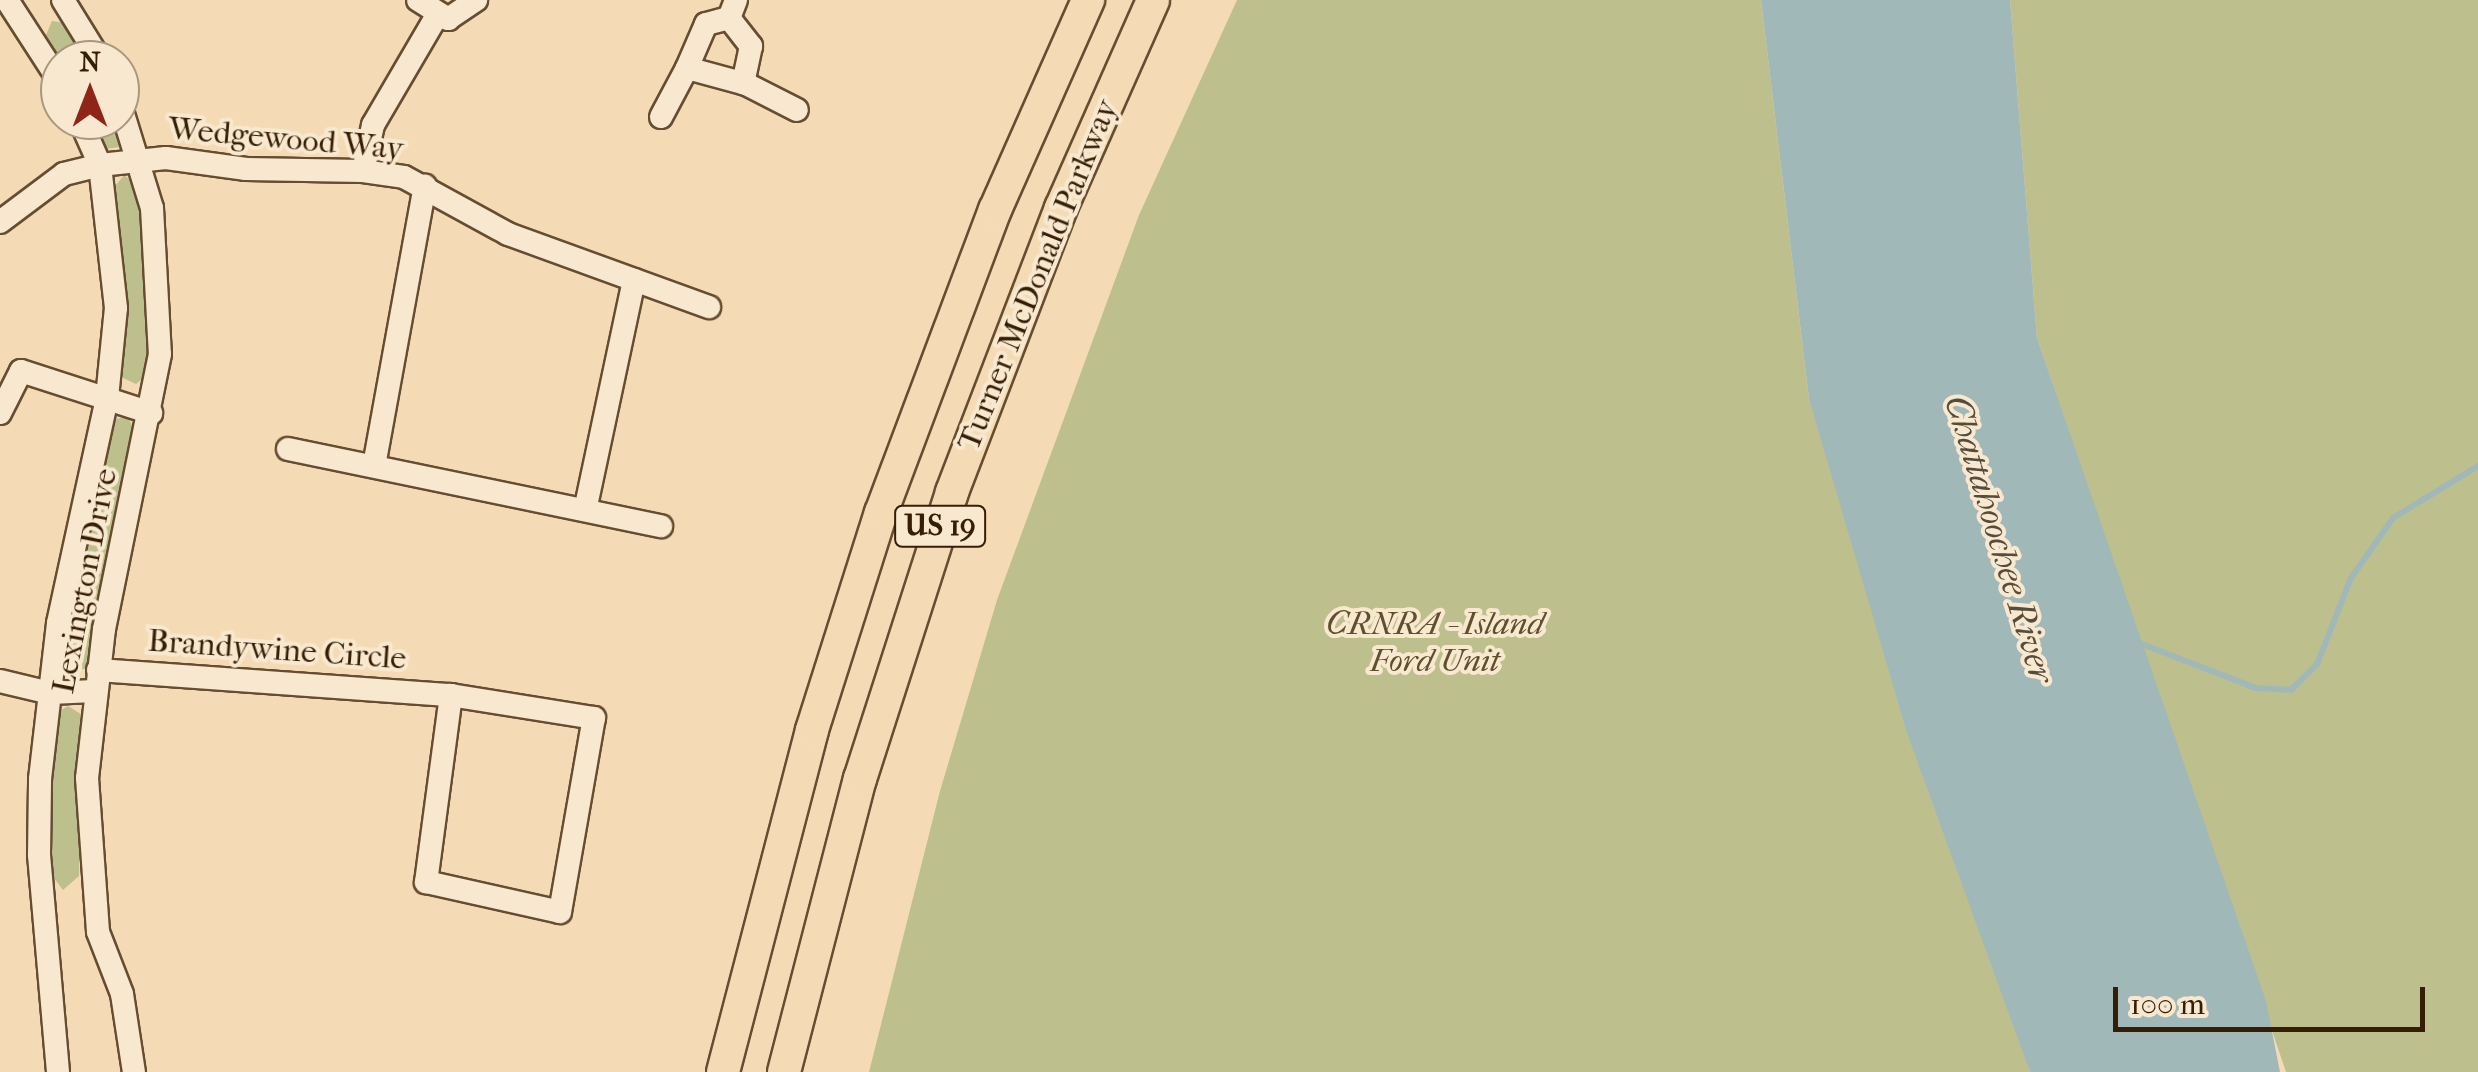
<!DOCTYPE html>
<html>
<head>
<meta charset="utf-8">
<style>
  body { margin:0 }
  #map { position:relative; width:2478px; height:1072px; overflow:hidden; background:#f5dbb5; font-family:"IM FELL French Canon",serif }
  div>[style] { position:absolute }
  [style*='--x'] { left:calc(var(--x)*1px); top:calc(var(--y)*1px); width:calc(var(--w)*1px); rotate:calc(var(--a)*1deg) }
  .green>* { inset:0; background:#bdc08c }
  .water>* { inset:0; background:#a0b8b8 }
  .stream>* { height:6px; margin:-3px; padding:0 3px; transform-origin:3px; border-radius:3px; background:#a0b8b8 }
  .roads { filter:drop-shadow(2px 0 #664d31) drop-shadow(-2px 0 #664d31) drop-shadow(0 2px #664d31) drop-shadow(0 -2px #664d31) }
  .minor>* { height:22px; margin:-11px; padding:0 11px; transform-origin:11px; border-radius:11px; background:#f8e8cf }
  .highway>* { height:32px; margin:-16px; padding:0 16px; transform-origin:16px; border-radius:16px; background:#f5dbb5 }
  span { translate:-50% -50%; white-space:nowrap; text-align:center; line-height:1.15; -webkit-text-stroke:8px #f8e8cf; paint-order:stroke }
  .shield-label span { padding:2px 8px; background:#f8e8cf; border:2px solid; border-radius:8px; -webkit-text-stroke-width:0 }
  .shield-label { font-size:30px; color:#361e05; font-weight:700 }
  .street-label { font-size:32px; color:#361e05 }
  .park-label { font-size:32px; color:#5e4f2e; font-style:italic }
  .water-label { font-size:35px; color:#564c3b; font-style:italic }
  .north { position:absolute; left:40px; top:40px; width:100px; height:100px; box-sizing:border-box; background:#f8e8cf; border:2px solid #aa977e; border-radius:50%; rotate:0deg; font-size:28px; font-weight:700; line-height:40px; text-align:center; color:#361e05 }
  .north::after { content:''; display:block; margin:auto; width:35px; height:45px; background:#8f2418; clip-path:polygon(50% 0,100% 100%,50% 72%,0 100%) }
  .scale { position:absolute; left:2113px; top:987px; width:312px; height:45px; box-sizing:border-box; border:5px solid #361e05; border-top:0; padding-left:12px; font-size:30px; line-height:35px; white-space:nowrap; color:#361e05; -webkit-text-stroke:8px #f8e8cf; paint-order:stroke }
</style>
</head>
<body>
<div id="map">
  <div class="green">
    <i style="clip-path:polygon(1237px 0,1761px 0,1809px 399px,2030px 1072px,869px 1072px,940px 791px,997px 600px,1139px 215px)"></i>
    <i style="clip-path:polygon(2010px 0,2478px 0,2478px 1072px,2286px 1072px,2037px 338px)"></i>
    <i style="clip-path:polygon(52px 21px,67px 23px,89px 60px,60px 61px,46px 35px)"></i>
    <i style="clip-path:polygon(90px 120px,117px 120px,120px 147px,105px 149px)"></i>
    <i style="clip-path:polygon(124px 175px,136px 184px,145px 228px,151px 336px,147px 375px,136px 384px,123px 378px,121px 367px,124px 268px,112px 190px)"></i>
    <i style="clip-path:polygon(128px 417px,135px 431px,90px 658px,86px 669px,70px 670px,65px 651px,110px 432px,114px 419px)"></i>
    <i style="clip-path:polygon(68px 706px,81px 714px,79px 876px,63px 890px,54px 878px,50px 810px,56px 713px)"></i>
  </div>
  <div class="water">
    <i style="clip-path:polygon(1761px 0,2010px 0,2037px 338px,2266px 1001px,2280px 1072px,2030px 1072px,1907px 733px,1809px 399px)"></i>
  </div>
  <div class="stream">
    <i style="--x:2134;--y:641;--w:131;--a:21.1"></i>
    <i style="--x:2256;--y:688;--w:35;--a:3"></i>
    <i style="--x:2291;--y:690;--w:37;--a:-45"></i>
    <i style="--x:2317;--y:664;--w:92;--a:-68.4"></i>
    <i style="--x:2351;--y:578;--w:73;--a:-55"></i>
    <i style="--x:2393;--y:518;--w:100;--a:-31.5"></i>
  </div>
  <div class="roads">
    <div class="minor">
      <i style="--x:7;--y:0;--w:98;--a:57.1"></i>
      <i style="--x:63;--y:0;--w:70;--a:58.3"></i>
      <i style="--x:418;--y:0;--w:36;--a:32"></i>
      <i style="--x:448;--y:19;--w:34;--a:-34"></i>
      <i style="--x:736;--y:0;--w:19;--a:111"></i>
      <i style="--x:729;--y:18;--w:24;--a:165"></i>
      <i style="--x:706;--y:24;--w:48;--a:113.4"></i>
      <i style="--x:687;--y:68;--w:61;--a:15.2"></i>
      <i style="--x:746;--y:84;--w:57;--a:27"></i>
      <i style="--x:729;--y:18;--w:36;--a:52"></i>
      <i style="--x:751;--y:46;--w:38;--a:102"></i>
      <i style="--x:120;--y:104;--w:109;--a:72.9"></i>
      <i style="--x:152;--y:208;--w:146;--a:86.9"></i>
      <i style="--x:160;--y:354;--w:281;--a:101.5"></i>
      <i style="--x:104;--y:629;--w:150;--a:96.5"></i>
      <i style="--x:87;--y:778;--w:154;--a:85.9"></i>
      <i style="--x:98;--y:932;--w:66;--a:68.8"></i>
      <i style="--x:122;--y:994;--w:79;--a:81.3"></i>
      <i style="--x:661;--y:117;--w:55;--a:-62"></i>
      <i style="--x:363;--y:171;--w:47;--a:-77.7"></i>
      <i style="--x:373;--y:125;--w:125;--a:-59.7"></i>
      <i style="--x:0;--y:222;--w:80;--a:-36.9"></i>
      <i style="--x:64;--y:174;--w:37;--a:-14"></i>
      <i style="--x:100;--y:165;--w:66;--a:-6.1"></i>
      <i style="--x:166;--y:158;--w:81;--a:7.8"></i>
      <i style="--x:246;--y:169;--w:117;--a:1"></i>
      <i style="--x:363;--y:171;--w:41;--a:8.3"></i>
      <i style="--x:404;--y:177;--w:119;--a:28.7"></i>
      <i style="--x:508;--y:234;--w:214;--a:20"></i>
      <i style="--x:0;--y:413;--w:47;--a:-63.4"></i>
      <i style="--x:21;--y:371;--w:137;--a:17.9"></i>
      <i style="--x:288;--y:449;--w:381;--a:11.7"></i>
      <i style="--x:374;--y:466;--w:285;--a:-79.7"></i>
      <i style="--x:586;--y:506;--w:231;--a:-78"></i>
      <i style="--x:98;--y:670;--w:354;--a:4.1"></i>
      <i style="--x:451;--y:695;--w:189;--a:97.6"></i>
      <i style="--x:426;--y:882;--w:137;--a:12.6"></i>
      <i style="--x:560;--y:912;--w:197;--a:-80.1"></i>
      <i style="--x:594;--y:718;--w:145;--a:-170.9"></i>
      <i style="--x:0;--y:681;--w:51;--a:13.5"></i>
      <i style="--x:50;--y:693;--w:45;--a:-2.5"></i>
      <i style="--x:58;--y:1072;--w:218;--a:-95"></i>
      <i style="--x:39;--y:855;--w:76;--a:-89.2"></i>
      <i style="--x:40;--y:779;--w:157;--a:-83.4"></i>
      <i style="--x:58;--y:623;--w:230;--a:-77.7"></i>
      <i style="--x:107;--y:398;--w:90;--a:-84.3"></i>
      <i style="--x:116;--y:308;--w:144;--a:-96.4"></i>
      <i style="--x:100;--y:165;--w:49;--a:-114"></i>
    </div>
    <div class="highway">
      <i style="--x:723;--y:1072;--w:353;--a:-75.4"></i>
      <i style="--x:812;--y:730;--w:228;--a:-72.4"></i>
      <i style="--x:881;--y:513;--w:324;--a:-69.4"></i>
      <i style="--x:995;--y:210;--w:230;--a:-66.1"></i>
      <i style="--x:784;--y:1072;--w:303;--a:-75.5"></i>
      <i style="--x:860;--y:779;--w:301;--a:-72.2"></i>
      <i style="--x:952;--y:492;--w:304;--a:-69"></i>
      <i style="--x:1061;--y:208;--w:227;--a:-66.1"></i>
    </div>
  </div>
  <div class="shield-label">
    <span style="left:940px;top:526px">US 19</span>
  </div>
  <div class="street-label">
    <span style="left:286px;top:139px;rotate:5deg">Wedgewood Way</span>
    <span style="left:1038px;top:275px;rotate:-68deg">Turner McDonald Parkway</span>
    <span style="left:85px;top:581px;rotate:-79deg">Lexington Drive</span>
    <span style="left:277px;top:650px;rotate:4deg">Brandywine Circle</span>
  </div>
  <div class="park-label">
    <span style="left:1435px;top:643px">CRNRA - Island<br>Ford Unit</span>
  </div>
  <div class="water-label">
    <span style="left:1999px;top:539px;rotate:73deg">Chattahoochee River</span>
  </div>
  <div class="north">N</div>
  <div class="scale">100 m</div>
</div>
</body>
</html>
